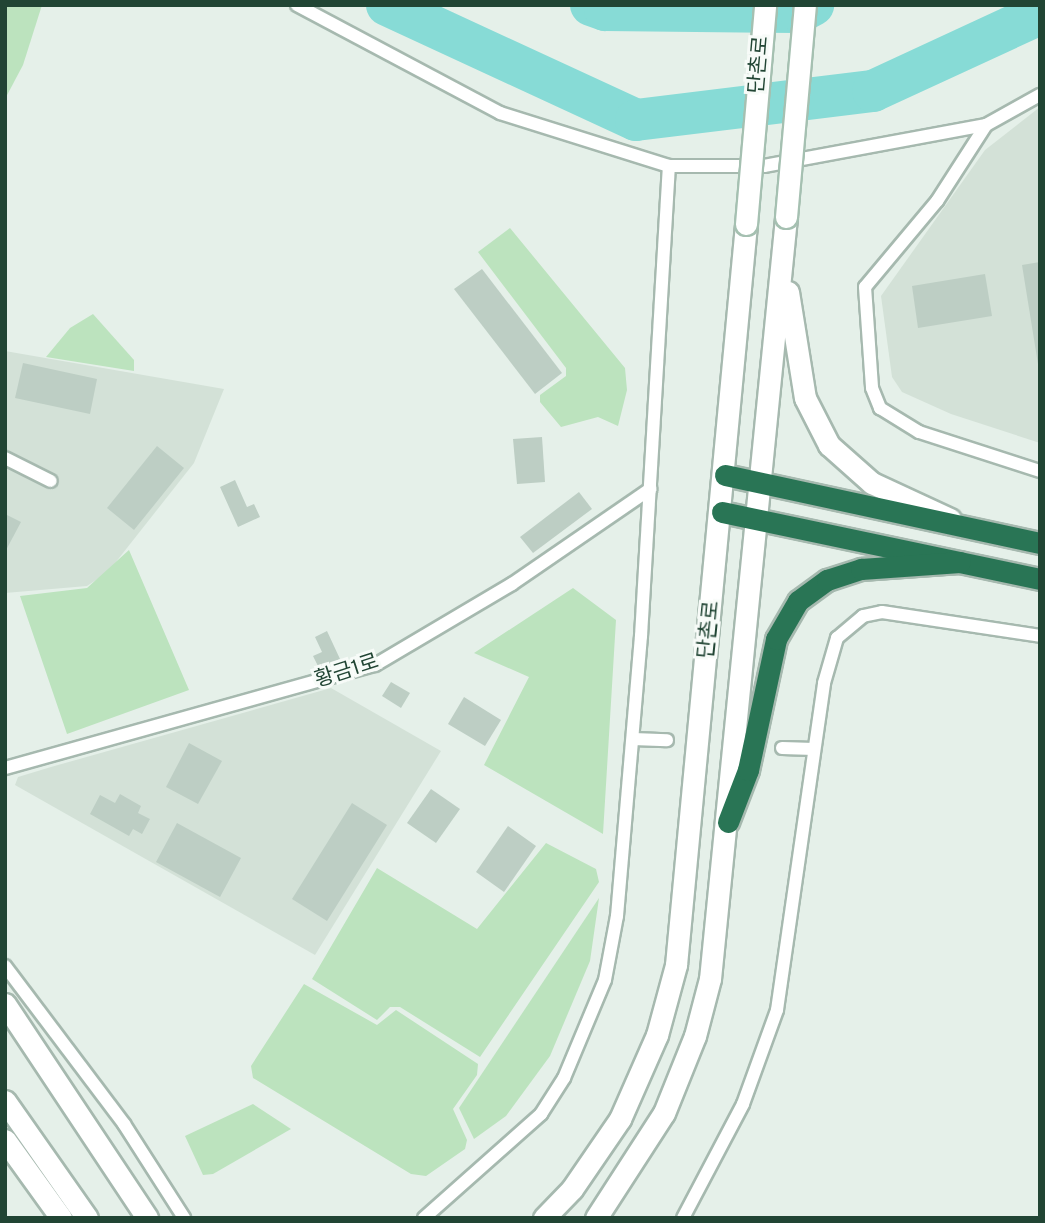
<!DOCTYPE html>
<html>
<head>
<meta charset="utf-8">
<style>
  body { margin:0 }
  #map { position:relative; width:1045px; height:1223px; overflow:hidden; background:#e5f0e9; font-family:Overpass,"Noto Sans KR",sans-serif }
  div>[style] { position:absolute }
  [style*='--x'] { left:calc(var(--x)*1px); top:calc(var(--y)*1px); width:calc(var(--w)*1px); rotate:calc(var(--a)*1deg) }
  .built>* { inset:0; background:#d3e1d7 }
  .green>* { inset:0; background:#bce3be }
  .river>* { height:42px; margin:-21px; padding:0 21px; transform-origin:21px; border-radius:21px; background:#87dbd6 }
  .building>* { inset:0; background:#bdcec4 }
  .roads { filter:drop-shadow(2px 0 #a6b9af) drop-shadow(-2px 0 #a6b9af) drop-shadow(0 2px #a6b9af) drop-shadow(0 -2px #a6b9af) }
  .service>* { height:12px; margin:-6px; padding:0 6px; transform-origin:6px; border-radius:6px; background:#fff }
  .secondary>* { height:21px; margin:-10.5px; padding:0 10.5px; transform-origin:10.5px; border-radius:10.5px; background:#fff }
  .motorway>* { height:21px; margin:-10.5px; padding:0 10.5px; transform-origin:10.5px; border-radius:10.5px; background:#297555 }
  .bridges { filter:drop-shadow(2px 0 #a5c0b1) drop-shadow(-2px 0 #a5c0b1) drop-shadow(0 2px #a5c0b1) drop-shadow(0 -2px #a5c0b1) }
  .secondary-bridge>* { height:21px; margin:-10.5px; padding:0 10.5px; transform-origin:10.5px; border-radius:10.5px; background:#fff }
  span { translate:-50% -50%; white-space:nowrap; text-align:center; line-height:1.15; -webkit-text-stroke:6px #f7fbf8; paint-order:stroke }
  .street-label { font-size:21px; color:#214534 }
  .frame { position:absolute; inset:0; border:7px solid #214534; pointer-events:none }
</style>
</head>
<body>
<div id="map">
  <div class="built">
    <i style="clip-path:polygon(1040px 107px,1040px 443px,951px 414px,902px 392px,892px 377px,881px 296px,985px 150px)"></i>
    <i style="clip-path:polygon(5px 351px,224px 389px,194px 463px,108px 572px,87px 586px,5px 593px)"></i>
    <i style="clip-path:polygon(331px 688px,441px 751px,315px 955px,15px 785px,18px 777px,51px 767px)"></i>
  </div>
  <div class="green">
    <i style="clip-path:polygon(5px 5px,42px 5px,23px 65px,5px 99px)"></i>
    <i style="clip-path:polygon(510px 228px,625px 368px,627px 390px,618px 426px,598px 417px,561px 427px,540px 402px,540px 395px,566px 376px,566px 368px,478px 252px)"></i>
    <i style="clip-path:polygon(93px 314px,134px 360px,134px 371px,46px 357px,70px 328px)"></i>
    <i style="clip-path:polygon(129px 550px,189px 690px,67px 734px,20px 596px,87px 588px)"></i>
    <i style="clip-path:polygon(573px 588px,616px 620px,603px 834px,484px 765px,529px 677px,474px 653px)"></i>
    <i style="clip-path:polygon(546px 843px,596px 869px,599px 882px,480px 1057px,400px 1007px,390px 1007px,377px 1020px,312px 979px,377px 868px,477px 929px)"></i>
    <i style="clip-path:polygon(599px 898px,590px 961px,550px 1056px,506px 1116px,474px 1139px,459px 1108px)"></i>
    <i style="clip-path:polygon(304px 984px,377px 1025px,396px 1010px,478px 1064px,477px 1075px,453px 1109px,467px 1140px,465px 1149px,426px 1176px,411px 1174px,253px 1078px,251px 1066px)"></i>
    <i style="clip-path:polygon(253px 1104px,291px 1129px,213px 1174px,203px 1175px,185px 1136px)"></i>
  </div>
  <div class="river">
    <i style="--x:387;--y:5;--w:274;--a:24.8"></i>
    <i style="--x:636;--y:120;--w:239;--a:-7"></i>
    <i style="--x:873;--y:91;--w:184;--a:-24.8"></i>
    <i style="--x:591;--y:5;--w:15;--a:20"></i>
    <i style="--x:605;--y:10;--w:195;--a:0.6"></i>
    <i style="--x:800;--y:12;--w:15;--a:-28"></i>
  </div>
  <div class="building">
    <i style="clip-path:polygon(1040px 262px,1040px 364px,1038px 364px,1022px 265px)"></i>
    <i style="clip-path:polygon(482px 269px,562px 373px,535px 394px,454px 289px)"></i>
    <i style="clip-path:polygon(985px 274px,992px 316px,918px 328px,912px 286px)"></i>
    <i style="clip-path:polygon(23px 363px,97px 379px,90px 414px,15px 398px)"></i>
    <i style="clip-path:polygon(542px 437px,545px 482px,517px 484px,513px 439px)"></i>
    <i style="clip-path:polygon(157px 446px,184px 468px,134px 530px,107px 508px)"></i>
    <i style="clip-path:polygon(235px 480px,247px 507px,254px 504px,260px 517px,238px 527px,220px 487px)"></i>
    <i style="clip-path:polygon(579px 492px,592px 509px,533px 553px,520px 537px)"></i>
    <i style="clip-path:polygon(5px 514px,21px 522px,5px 552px)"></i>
    <i style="clip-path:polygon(327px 631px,340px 659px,319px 668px,313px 656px,322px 652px,315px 637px)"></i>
    <i style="clip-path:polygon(391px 682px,410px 693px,401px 708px,382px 696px)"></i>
    <i style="clip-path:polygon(464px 697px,501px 720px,485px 746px,448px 724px)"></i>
    <i style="clip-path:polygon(189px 743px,222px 761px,198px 804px,166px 787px)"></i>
    <i style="clip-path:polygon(431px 789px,460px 809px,436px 843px,407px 823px)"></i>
    <i style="clip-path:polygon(120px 794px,141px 806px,138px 813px,150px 819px,142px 834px,133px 829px,129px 836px,90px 814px,100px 795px,115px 803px)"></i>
    <i style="clip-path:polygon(352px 803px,387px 825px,327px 921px,292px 899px)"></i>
    <i style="clip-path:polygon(177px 823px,241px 858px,220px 897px,156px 862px)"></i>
    <i style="clip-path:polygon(508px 826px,536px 846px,504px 892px,476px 872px)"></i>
  </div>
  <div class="roads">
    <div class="service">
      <i style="--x:297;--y:5;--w:230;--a:28"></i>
      <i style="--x:500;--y:113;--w:177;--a:17.4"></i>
      <i style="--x:669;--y:166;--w:95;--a:0"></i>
      <i style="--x:764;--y:166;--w:226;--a:-10.5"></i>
      <i style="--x:986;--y:125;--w:62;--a:-29.1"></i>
      <i style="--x:986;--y:125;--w:90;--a:122.8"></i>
      <i style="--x:937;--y:201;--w:112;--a:129.9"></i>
      <i style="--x:865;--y:287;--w:101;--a:86"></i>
      <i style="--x:872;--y:388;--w:22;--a:68"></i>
      <i style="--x:880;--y:408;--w:46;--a:31.6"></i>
      <i style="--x:919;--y:432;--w:127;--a:17.9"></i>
      <i style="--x:5;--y:458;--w:51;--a:26.6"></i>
      <i style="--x:633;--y:739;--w:34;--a:2"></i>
      <i style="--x:782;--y:748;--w:32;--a:2"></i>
      <i style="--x:5;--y:768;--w:384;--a:-15.6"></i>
      <i style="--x:375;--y:665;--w:159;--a:-30.6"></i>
      <i style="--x:512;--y:584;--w:168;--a:-34.5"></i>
      <i style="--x:5;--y:966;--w:198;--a:53"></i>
      <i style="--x:124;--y:1124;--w:112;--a:57.4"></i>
      <i style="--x:424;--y:1218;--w:157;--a:-41.6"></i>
      <i style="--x:541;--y:1114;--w:43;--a:-57.4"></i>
      <i style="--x:564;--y:1078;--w:106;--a:-67.3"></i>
      <i style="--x:605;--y:980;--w:65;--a:-79.4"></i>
      <i style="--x:617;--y:916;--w:281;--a:-85.1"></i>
      <i style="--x:641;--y:636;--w:471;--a:-86.6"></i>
      <i style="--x:683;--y:1218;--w:129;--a:-62.2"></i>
      <i style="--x:743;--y:1104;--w:100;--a:-70.1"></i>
      <i style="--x:777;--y:1010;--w:330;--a:-81.8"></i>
      <i style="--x:824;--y:683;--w:47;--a:-73.9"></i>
      <i style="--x:837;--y:638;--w:34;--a:-40"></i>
      <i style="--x:863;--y:616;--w:19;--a:-12"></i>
      <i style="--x:882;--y:612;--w:160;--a:8.6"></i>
    </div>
    <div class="secondary">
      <i style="--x:788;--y:292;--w:107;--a:80.9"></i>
      <i style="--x:805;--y:398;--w:53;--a:62.9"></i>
      <i style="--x:829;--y:445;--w:57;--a:41.5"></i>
      <i style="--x:872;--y:483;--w:86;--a:24.8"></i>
      <i style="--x:5;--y:1004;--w:257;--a:56.4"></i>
      <i style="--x:5;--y:1101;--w:143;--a:55"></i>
      <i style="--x:5;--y:1140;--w:96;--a:54.3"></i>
      <i style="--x:544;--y:1218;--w:40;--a:-46"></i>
      <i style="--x:572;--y:1189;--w:85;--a:-55.6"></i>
      <i style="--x:620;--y:1119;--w:92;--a:-66.2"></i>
      <i style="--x:657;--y:1035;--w:73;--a:-74.8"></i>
      <i style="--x:676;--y:965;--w:744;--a:-84.6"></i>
      <i style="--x:596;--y:1218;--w:125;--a:-57.1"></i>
      <i style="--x:664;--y:1113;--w:83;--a:-68.1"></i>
      <i style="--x:695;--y:1036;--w:59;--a:-75.3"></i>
      <i style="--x:710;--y:979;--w:766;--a:-84.3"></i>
    </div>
    <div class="motorway">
      <i style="--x:725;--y:475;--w:322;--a:12.2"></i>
      <i style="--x:722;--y:512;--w:325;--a:11.9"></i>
      <i style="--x:728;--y:822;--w:56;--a:-69"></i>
      <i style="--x:748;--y:770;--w:134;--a:-77.9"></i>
      <i style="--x:776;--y:639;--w:44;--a:-59.9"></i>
      <i style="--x:798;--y:601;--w:36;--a:-36"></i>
      <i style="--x:827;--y:580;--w:36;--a:-18"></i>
      <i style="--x:861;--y:569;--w:99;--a:-4"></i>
    </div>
  </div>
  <div class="bridges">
    <div class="secondary-bridge">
      <i style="--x:786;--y:217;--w:213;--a:-84.9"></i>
      <i style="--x:746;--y:224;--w:220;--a:-85"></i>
    </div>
  </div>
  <div class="street-label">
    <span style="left:760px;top:65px;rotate:-85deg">단촌로</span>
    <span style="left:710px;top:630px;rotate:-84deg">단촌로</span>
    <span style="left:347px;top:672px;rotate:-18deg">황금1로</span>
  </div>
  <div class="frame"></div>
</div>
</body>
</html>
